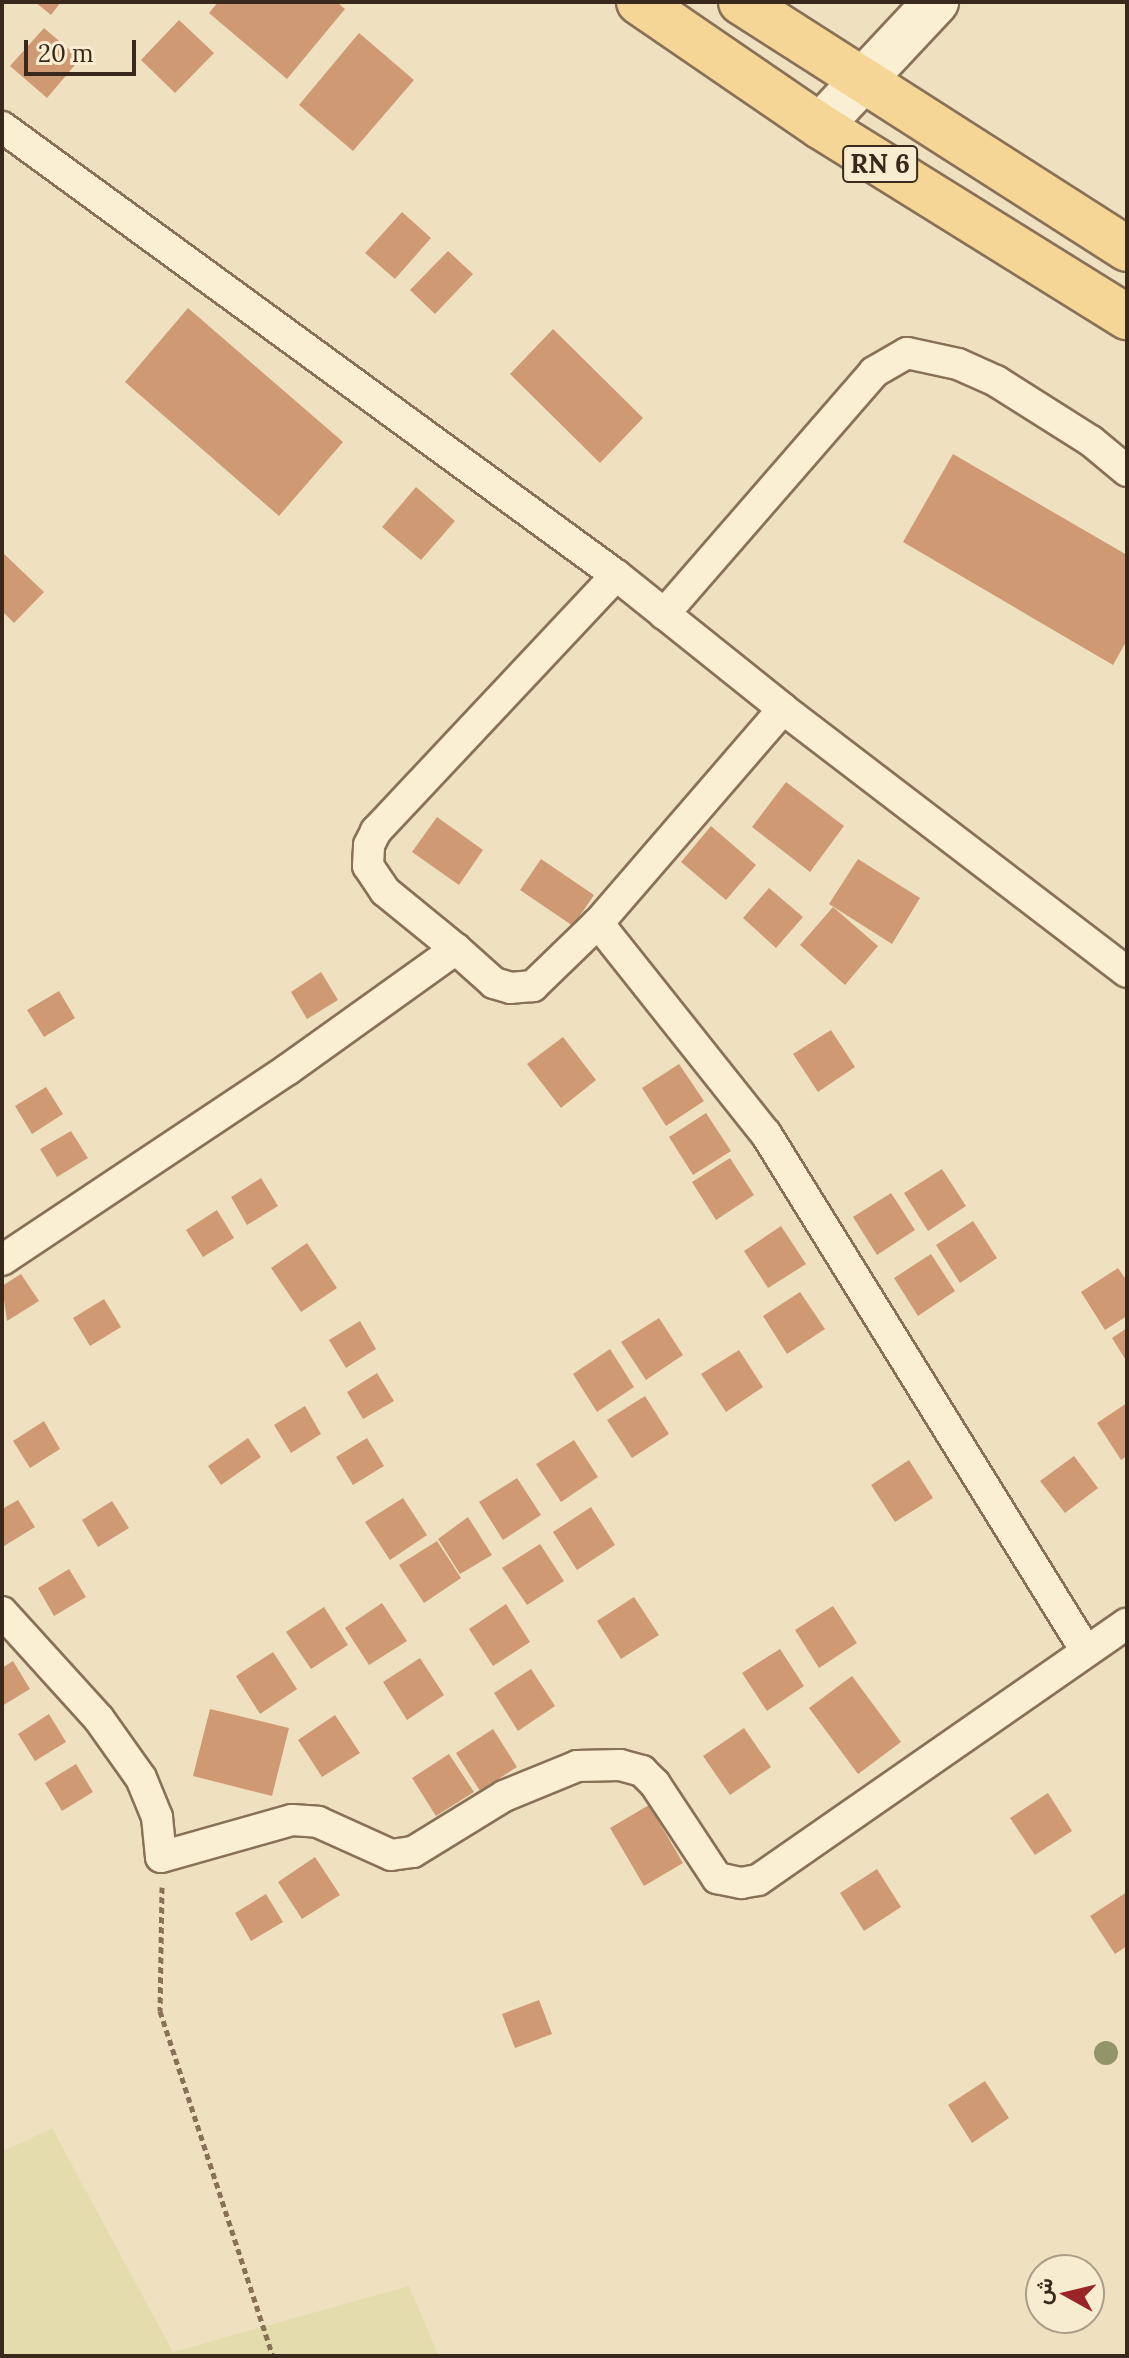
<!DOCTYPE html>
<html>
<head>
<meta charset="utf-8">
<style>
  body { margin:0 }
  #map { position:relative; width:1129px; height:2358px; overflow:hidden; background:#efe1c0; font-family:Lora,Vazirmatn,serif }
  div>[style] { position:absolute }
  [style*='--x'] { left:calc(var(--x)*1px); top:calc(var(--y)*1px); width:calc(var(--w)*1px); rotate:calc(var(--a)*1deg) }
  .farmland>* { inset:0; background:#e5dcad }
  .building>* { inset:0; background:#cf9974 }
  .path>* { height:5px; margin-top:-2.5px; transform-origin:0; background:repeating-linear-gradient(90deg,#897157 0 6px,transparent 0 10px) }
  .roads { filter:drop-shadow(2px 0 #897157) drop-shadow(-2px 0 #897157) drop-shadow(0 2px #897157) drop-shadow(0 -2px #897157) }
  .street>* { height:30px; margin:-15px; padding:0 15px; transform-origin:15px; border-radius:15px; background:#faeed3 }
  .secondary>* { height:44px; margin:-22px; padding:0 22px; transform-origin:22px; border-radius:22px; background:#faeed3 }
  .primary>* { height:44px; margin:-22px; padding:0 22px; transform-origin:22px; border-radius:22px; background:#f5d696 }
  .trees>* { width:24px; height:24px; margin:-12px; border-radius:50%; background:#949469 }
  span { translate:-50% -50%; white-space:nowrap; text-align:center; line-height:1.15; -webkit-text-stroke:6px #f7ebd0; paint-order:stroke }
  .shield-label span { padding:2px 6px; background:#f7ebd0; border:2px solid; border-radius:6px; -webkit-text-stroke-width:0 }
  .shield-label { font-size:26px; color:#38291c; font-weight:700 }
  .frame { position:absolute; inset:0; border:4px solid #38291c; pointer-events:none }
  .north { position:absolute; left:1025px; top:2254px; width:80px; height:80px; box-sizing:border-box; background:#f7ebd0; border:2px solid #ab9d88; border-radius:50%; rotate:278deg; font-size:22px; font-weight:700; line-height:32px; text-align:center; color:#38291c }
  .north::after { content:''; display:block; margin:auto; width:28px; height:36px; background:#9a2527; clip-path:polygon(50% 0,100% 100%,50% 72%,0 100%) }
  .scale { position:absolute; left:24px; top:40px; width:112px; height:36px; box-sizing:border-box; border:4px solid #38291c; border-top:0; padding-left:10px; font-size:24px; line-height:28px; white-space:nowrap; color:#38291c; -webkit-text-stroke:6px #f7ebd0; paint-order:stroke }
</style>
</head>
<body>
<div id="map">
  <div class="farmland">
    <i style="clip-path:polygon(52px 2128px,173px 2352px,409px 2286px,439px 2356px,2px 2356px,2px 2152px)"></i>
  </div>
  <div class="building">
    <i style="clip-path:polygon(35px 2px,61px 2px,51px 15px)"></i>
    <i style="clip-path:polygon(218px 2px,337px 2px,345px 9px,287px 79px,209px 13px)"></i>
    <i style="clip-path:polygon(179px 20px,214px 53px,175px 93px,141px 60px)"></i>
    <i style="clip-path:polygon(44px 28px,80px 59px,47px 98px,10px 66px)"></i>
    <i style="clip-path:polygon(359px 33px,414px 80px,353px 151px,299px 105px)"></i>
    <i style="clip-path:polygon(402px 212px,431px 238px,395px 279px,365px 253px)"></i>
    <i style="clip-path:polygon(448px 251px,473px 274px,435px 314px,410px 290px)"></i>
    <i style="clip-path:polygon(188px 308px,343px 442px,279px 516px,125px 382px)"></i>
    <i style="clip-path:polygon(553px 329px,643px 418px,600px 463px,510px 374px)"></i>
    <i style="clip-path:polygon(953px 454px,1127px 555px,1127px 640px,1113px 665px,903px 542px)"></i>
    <i style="clip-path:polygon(416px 487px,455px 521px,421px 560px,382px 527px)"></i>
    <i style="clip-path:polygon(2px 552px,44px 592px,14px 623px,2px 611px)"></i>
    <i style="clip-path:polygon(786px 782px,844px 826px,810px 872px,752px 827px)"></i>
    <i style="clip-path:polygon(437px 817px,483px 850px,459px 885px,412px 852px)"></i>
    <i style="clip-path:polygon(711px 826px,756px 865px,726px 900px,681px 862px)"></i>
    <i style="clip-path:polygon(541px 859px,594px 895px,573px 926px,520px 890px)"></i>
    <i style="clip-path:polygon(858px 859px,920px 898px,892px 944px,829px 904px)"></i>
    <i style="clip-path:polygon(769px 888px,803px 917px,776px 948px,743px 918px)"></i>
    <i style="clip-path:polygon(833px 907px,878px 946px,845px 985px,800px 945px)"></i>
    <i style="clip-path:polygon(321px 972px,338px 1000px,307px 1019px,291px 992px)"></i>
    <i style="clip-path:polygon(59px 991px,75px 1018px,44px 1037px,27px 1010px)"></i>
    <i style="clip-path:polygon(831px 1030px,855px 1067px,818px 1092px,793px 1054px)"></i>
    <i style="clip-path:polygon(563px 1037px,596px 1080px,561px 1108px,527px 1064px)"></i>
    <i style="clip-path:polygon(679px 1064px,704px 1101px,666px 1126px,642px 1088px)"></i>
    <i style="clip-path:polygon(46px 1087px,63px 1114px,32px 1134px,15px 1106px)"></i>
    <i style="clip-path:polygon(706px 1113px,731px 1151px,693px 1175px,669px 1137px)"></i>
    <i style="clip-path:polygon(71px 1131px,88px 1158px,57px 1177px,40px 1149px)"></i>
    <i style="clip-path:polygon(730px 1158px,754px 1195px,716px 1220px,692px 1182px)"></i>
    <i style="clip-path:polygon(942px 1169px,966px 1206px,928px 1231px,904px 1193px)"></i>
    <i style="clip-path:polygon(261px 1178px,278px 1206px,247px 1225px,231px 1197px)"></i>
    <i style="clip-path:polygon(891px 1193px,915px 1230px,877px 1255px,853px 1217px)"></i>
    <i style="clip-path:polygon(217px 1210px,234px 1238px,203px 1257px,186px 1230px)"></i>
    <i style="clip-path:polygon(973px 1221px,997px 1258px,960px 1283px,936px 1245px)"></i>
    <i style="clip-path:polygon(781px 1226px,806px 1264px,768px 1288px,744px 1251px)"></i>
    <i style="clip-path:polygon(307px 1243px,337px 1288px,301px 1312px,271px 1268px)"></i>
    <i style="clip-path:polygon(931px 1254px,955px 1291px,918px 1316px,894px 1278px)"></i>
    <i style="clip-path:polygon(1118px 1268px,1127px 1281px,1127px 1316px,1105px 1330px,1081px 1292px)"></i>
    <i style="clip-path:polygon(21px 1274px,39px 1301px,7px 1321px,2px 1286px)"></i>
    <i style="clip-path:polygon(800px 1292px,825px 1329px,787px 1354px,763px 1316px)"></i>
    <i style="clip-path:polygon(104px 1299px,121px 1327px,90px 1346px,73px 1318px)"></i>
    <i style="clip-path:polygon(659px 1318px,683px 1355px,646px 1380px,621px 1342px)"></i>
    <i style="clip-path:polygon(360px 1321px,376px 1349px,346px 1368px,329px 1340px)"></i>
    <i style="clip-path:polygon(1127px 1328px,1127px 1362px,1112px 1338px)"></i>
    <i style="clip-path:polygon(610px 1349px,634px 1387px,597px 1412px,573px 1374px)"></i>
    <i style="clip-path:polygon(739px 1350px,763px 1387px,726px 1412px,701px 1374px)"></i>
    <i style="clip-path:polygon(377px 1373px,394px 1401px,363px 1419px,347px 1392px)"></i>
    <i style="clip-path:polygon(645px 1396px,669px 1434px,632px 1458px,607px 1420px)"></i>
    <i style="clip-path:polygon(1127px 1403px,1127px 1456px,1121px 1460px,1097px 1423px)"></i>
    <i style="clip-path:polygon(305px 1406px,321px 1434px,291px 1453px,274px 1425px)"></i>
    <i style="clip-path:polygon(44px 1421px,60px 1449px,30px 1468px,13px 1441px)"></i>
    <i style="clip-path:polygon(248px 1438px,261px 1457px,221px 1485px,208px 1466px)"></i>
    <i style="clip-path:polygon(367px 1438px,384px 1466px,353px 1485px,336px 1457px)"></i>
    <i style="clip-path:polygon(574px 1440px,598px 1477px,561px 1502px,536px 1464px)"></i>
    <i style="clip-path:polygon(1074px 1456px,1098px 1488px,1065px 1513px,1040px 1481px)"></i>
    <i style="clip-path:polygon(909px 1460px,933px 1498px,895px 1522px,871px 1485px)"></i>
    <i style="clip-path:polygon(517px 1478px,541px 1515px,503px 1540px,479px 1502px)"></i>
    <i style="clip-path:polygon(403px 1498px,427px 1535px,390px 1560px,365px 1522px)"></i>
    <i style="clip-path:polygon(18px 1500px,35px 1527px,4px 1546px,2px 1509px)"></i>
    <i style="clip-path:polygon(112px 1501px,129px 1528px,98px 1547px,82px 1520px)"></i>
    <i style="clip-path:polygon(591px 1507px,615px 1545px,577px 1570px,553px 1532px)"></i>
    <i style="clip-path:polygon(468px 1517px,492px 1555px,460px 1574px,438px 1539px)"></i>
    <i style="clip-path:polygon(437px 1541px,461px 1578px,424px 1603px,399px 1565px)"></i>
    <i style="clip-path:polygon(540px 1544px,564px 1581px,527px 1605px,502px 1568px)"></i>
    <i style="clip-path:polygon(69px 1569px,86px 1597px,54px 1616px,38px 1588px)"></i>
    <i style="clip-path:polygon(634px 1597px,659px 1635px,621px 1659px,597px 1621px)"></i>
    <i style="clip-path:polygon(382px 1603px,407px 1641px,369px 1665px,345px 1628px)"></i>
    <i style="clip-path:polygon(506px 1604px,530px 1642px,493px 1666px,469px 1629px)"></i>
    <i style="clip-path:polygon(833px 1606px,857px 1643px,819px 1668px,795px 1630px)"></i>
    <i style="clip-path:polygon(324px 1607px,348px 1645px,311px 1669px,286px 1632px)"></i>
    <i style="clip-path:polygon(780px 1649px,804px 1686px,767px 1711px,742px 1673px)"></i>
    <i style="clip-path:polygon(273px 1652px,297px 1689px,260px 1714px,236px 1676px)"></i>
    <i style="clip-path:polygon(420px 1658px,444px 1695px,407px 1720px,383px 1682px)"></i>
    <i style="clip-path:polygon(13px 1661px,30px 1689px,2px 1706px,2px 1668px)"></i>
    <i style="clip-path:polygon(531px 1669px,555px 1706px,518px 1731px,494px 1693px)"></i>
    <i style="clip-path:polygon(852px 1676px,901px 1742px,858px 1774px,809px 1708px)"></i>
    <i style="clip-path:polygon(210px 1709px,289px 1728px,272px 1796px,193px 1776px)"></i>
    <i style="clip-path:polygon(49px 1714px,66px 1742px,35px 1761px,18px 1734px)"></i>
    <i style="clip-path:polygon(335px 1715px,360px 1753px,322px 1777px,298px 1740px)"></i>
    <i style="clip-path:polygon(744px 1728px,771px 1767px,730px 1795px,703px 1756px)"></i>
    <i style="clip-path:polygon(493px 1729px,517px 1767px,480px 1791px,456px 1753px)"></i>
    <i style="clip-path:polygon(449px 1754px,474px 1792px,436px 1816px,412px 1778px)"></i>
    <i style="clip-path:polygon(76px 1764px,93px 1792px,62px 1811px,45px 1783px)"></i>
    <i style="clip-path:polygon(1048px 1793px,1072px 1831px,1035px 1855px,1010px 1818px)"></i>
    <i style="clip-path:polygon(649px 1805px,683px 1863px,644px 1886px,610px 1828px)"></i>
    <i style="clip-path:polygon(315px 1857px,340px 1895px,302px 1919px,278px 1882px)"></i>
    <i style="clip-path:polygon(877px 1869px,901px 1907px,864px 1931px,840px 1893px)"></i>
    <i style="clip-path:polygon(1127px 1892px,1127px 1946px,1115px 1954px,1090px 1916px)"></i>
    <i style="clip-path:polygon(266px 1894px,283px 1922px,251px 1941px,235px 1913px)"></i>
    <i style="clip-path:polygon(539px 2000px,552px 2034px,515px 2048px,502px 2014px)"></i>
    <i style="clip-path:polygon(985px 2081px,1009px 2118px,972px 2143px,948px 2105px)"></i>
  </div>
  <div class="path">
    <i style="--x:162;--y:1887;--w:124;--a:90.9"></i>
    <i style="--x:160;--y:2011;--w:363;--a:71.9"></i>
  </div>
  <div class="roads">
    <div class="street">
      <i style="--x:2;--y:127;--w:760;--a:36.12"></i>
      <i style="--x:616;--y:575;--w:214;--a:38.7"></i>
      <i style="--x:783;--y:709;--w:283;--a:130.8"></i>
      <i style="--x:598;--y:923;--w:91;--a:135.9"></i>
      <i style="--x:533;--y:986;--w:22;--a:175"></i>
      <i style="--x:511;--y:988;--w:18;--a:-164"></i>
      <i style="--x:494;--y:983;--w:51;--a:-138.2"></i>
      <i style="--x:664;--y:614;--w:320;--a:-49"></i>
      <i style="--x:874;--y:372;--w:38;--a:-30"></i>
      <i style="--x:907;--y:353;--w:52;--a:12.2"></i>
      <i style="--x:958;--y:364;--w:42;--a:24.1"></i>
      <i style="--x:996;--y:381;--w:112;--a:32.3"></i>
      <i style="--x:1091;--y:441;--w:47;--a:39.8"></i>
      <i style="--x:783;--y:709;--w:433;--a:37.4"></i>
      <i style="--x:598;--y:923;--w:270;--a:51.5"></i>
      <i style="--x:766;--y:1134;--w:608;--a:58.24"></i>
      <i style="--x:2;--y:1260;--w:343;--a:-33.7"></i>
      <i style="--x:287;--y:1070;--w:208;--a:-35.6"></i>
      <i style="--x:456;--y:949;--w:92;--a:-140.8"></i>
      <i style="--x:385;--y:891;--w:30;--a:-124"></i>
      <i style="--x:368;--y:866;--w:21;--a:-87"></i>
      <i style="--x:369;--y:845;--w:16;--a:-63"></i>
      <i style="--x:376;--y:831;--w:351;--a:-46.8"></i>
      <i style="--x:2;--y:1612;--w:144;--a:47.8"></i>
      <i style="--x:99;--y:1719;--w:72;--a:54.6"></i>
      <i style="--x:141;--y:1778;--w:42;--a:67.7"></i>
      <i style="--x:157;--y:1817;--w:40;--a:84.3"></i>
      <i style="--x:161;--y:1857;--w:136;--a:-15.8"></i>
      <i style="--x:292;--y:1820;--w:26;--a:4"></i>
      <i style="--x:318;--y:1822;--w:80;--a:24.3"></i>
      <i style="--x:391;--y:1855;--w:22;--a:-8"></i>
      <i style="--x:413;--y:1852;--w:107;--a:-31.6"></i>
      <i style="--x:504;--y:1796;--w:79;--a:-22.3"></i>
      <i style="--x:577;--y:1766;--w:43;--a:-1.3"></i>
      <i style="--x:620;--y:1765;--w:23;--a:15"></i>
      <i style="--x:642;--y:1771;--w:18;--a:45"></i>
      <i style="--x:655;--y:1784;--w:113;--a:56.6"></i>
      <i style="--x:717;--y:1878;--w:25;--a:12"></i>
      <i style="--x:741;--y:1883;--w:17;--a:-10"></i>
      <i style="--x:758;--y:1880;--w:449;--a:-34.8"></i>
    </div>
    <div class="secondary">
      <i style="--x:820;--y:126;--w:170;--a:-46.9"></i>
    </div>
    <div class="primary">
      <i style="--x:639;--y:2;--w:219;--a:34.4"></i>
      <i style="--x:820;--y:126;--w:362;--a:31.9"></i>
      <i style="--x:741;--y:2;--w:458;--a:32.6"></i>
    </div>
  </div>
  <div class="trees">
    <i style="left:1106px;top:2053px"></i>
  </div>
  <div class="shield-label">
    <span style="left:880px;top:164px">RN 6</span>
  </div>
  <div class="frame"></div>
  <div class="north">ش</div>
  <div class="scale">20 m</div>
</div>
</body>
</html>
